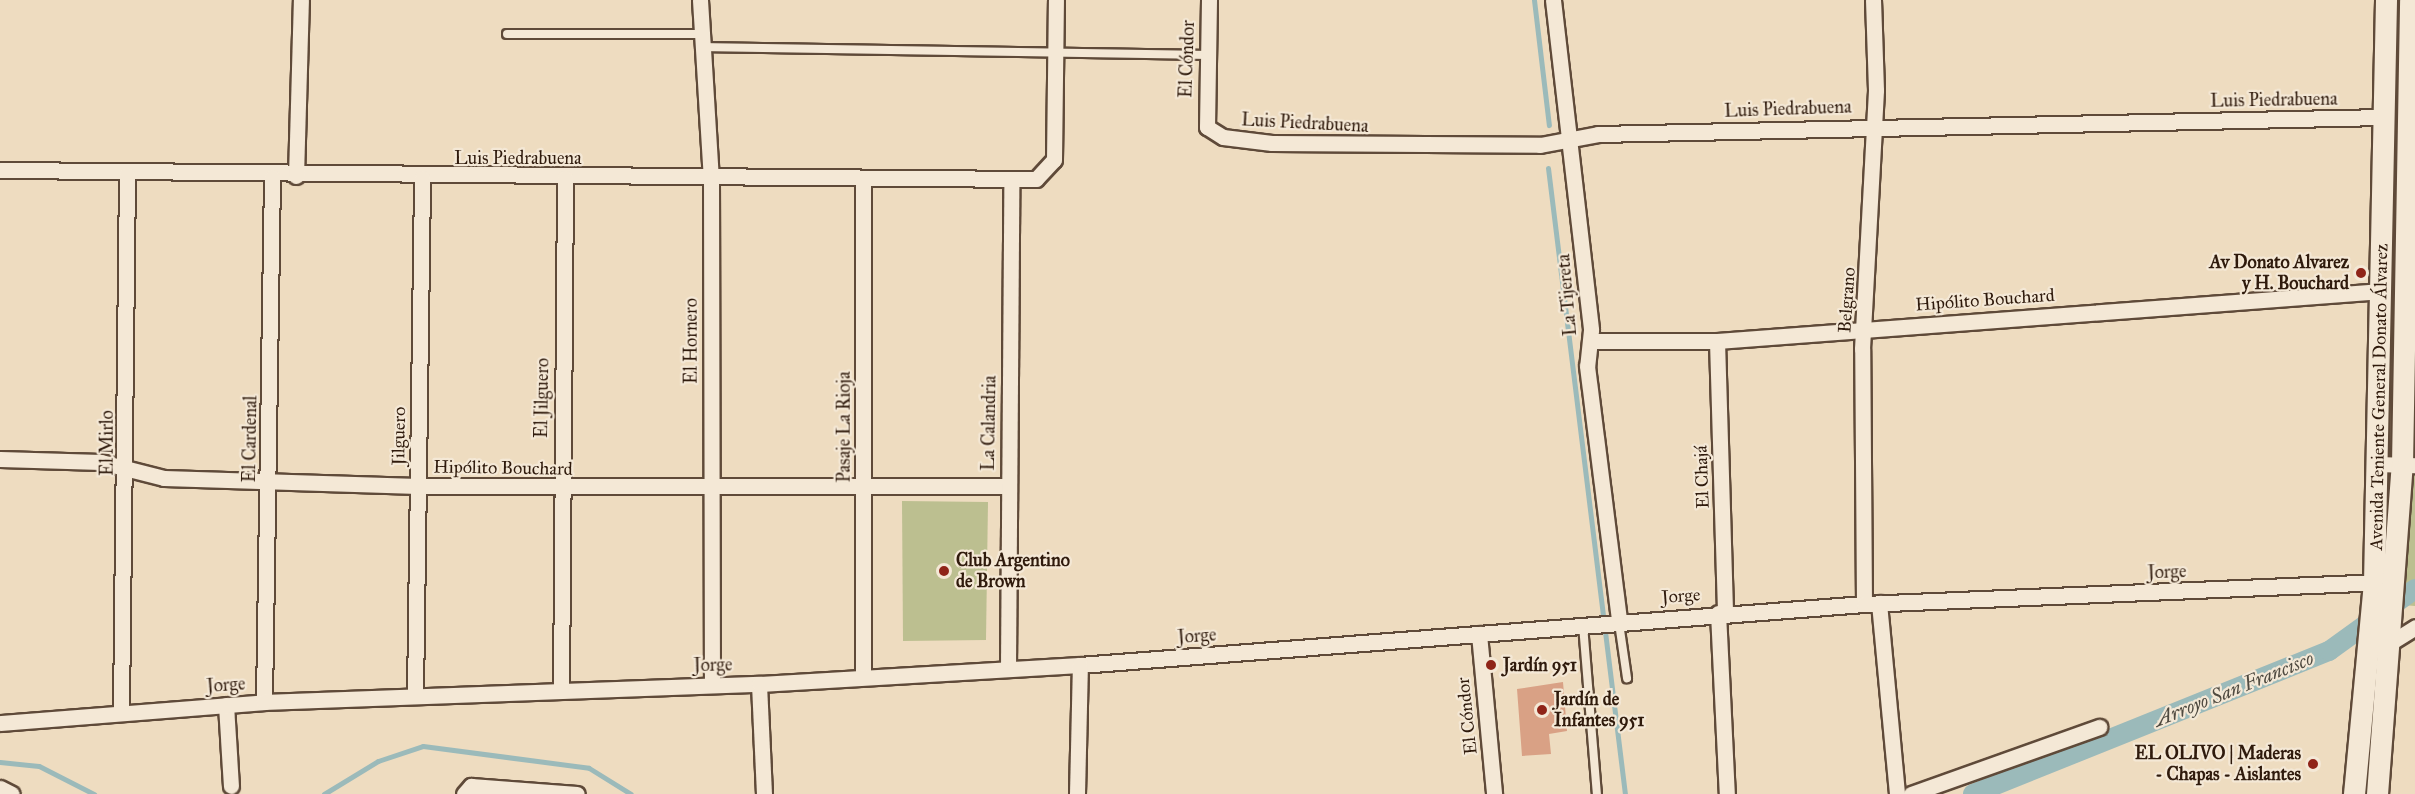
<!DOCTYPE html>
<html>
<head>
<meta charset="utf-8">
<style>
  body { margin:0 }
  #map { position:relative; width:2415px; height:794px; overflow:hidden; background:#eedcc0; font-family:"IM FELL Great Primer",serif }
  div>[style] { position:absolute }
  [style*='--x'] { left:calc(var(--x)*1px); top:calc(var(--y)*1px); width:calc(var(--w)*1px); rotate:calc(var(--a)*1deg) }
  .green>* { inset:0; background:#bcbf90 }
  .stream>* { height:5px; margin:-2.5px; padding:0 2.5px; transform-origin:2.5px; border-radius:2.5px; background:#9bbaba }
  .canal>* { height:20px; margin:-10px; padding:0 10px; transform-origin:10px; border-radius:10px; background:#9bbaba }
  .building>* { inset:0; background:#d9a185 }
  .roads { filter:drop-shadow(2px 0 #5f4a39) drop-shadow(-2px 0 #5f4a39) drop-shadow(0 2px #5f4a39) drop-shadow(0 -2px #5f4a39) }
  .lane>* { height:8px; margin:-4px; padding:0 4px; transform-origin:4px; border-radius:4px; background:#f4e8d6 }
  .street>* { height:15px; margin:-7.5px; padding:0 7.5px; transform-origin:7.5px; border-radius:7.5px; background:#f4e8d6 }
  .secondary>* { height:21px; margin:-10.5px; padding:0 10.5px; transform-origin:10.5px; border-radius:10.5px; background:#f4e8d6 }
  .dots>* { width:16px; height:16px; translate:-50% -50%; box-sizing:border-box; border:3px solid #f4e8d6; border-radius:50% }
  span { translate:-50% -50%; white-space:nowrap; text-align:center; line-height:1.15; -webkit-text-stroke:4.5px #f4e8d6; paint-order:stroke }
  .street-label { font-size:18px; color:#2f1a0c }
  .poi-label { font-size:18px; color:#2f1a0c; font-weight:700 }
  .right { translate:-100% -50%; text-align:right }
  .left { translate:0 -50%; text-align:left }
  .water-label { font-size:20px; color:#4f4a40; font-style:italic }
</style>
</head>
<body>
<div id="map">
  <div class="green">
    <i style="clip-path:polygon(2412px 474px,2415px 474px,2415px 606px,2402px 605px)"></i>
    <i style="clip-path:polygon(902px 501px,988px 502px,986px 640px,903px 641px)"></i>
  </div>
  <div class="stream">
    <i style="--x:1534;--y:0;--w:126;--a:83.2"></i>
    <i style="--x:1548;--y:168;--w:631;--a:82.99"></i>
    <i style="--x:0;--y:762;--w:39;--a:6"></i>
    <i style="--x:39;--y:766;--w:62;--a:27"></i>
    <i style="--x:324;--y:794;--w:63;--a:-31.4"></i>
    <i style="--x:378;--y:761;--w:47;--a:-18.4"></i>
    <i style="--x:423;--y:746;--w:167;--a:7.5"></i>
    <i style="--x:589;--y:768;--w:49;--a:31.8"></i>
  </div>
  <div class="canal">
    <i style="--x:1973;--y:794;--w:384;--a:-21.9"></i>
    <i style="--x:2329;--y:651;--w:106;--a:-35.8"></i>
  </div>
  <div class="building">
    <i style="clip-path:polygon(1563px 682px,1567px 731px,1549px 734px,1551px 754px,1522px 756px,1517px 689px)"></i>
  </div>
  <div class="roads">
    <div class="lane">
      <i style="--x:507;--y:34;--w:195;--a:0"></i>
      <i style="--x:703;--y:47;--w:503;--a:0.91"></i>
      <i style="--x:1619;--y:623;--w:56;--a:81.7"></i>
      <i style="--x:1583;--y:625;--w:170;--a:85.3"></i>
    </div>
    <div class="street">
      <i style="--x:700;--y:0;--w:178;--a:86.5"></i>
      <i style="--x:711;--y:178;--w:505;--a:89.89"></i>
      <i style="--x:1209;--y:0;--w:127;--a:90.9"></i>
      <i style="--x:1207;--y:127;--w:19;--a:32"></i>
      <i style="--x:1223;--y:137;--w:49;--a:7"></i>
      <i style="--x:1272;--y:143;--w:268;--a:0.4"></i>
      <i style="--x:1540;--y:145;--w:59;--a:-10.7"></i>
      <i style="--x:1598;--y:134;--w:786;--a:-1.24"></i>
      <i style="--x:1553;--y:0;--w:332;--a:83.4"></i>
      <i style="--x:1591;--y:330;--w:36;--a:96"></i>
      <i style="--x:1587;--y:366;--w:257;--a:82.8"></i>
      <i style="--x:0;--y:170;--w:1036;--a:0.5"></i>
      <i style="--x:1036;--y:179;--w:26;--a:-47"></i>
      <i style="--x:1054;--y:160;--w:160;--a:-89.3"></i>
      <i style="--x:296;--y:176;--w:176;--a:-88.4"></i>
      <i style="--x:1592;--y:341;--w:125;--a:0"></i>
      <i style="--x:1717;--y:341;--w:667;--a:-4.3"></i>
      <i style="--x:1717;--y:341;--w:271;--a:88.3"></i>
      <i style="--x:0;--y:459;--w:101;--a:1.7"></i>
      <i style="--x:101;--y:462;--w:65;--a:14.3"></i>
      <i style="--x:164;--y:478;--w:254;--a:1.8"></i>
      <i style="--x:418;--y:486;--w:590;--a:0"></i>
      <i style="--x:2378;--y:464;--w:37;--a:2"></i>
      <i style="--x:1879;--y:603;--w:192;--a:84.6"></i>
      <i style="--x:1864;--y:604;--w:255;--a:-90.4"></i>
      <i style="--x:1862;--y:349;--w:259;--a:-86.9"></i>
      <i style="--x:1876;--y:90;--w:90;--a:-91.9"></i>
      <i style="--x:1718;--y:613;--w:181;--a:87.2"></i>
      <i style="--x:1479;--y:634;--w:161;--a:84.6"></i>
      <i style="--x:2382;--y:648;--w:39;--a:-32"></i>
      <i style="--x:1008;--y:668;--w:489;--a:-89.6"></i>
      <i style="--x:863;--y:675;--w:495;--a:-90"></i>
      <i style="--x:759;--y:684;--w:110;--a:87.4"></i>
      <i style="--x:561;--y:690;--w:512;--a:-89.55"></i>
      <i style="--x:415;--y:695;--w:517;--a:-89.22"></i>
      <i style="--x:264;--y:702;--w:525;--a:-89.13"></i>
      <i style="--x:226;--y:705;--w:81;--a:86.5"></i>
      <i style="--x:121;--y:711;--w:536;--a:-89.36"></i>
      <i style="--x:0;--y:723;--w:265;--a:-4.5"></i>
      <i style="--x:264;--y:702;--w:495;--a:-2.1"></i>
      <i style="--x:759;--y:684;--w:322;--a:-3.4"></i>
      <i style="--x:1080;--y:665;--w:786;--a:-4.45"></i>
      <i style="--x:1864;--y:604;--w:519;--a:-2.43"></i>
      <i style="--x:0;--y:788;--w:13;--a:27"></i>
      <i style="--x:464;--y:794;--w:11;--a:-49"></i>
      <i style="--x:471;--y:786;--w:106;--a:4.3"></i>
      <i style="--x:1077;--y:794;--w:129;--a:-88.7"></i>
      <i style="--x:1911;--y:794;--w:200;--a:-19.6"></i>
    </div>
    <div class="secondary">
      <i style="--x:2354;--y:794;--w:212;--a:-84.6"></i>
      <i style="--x:2374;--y:583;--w:583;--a:-88.82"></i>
      <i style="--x:2377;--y:794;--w:330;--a:-85.7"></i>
      <i style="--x:2402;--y:465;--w:465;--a:-89"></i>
    </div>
  </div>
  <div class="dots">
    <i style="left:2361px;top:273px;background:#8f2418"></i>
    <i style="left:944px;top:571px;background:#8f2418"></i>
    <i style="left:1491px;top:665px;background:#8f2418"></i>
    <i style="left:1542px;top:710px;background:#8f2418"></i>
    <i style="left:2313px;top:764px;background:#8f2418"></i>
  </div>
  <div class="street-label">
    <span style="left:1187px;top:59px;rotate:-88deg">El Cóndor</span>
    <span style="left:2274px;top:100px;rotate:-1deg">Luis Piedrabuena</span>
    <span style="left:1788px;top:109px;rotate:-2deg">Luis Piedrabuena</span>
    <span style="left:1305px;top:123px;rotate:3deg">Luis Piedrabuena</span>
    <span style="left:518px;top:158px">Luis Piedrabuena</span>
    <span style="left:1567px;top:295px;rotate:-95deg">La Tijereta</span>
    <span style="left:1847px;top:300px;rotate:-86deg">Belgrano</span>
    <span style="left:1985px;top:300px;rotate:-4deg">Hipólito Bouchard</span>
    <span style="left:691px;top:341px;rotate:-90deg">El Hornero</span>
    <span style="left:2379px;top:397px;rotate:-89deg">Avenida Teniente General Donato Álvarez</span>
    <span style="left:542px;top:398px;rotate:-89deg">El Jilguero</span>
    <span style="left:989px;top:423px;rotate:-89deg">La Calandria</span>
    <span style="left:844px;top:427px;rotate:-90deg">Pasaje La Rioja</span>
    <span style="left:399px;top:436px;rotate:-89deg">Jilguero</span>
    <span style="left:250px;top:439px;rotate:-89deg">El Cardenal</span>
    <span style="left:107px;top:443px;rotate:-90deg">El Mirlo</span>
    <span style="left:503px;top:468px;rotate:1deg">Hipólito Bouchard</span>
    <span style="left:1702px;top:477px;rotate:-92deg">El Chajá</span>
    <span style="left:2167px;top:572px;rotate:-2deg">Jorge</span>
    <span style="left:1681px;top:596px;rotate:-4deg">Jorge</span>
    <span style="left:1197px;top:636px;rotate:-4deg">Jorge</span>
    <span style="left:713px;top:665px;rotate:-1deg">Jorge</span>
    <span style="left:226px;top:685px;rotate:-4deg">Jorge</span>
    <span style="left:1467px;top:716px;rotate:-96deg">El Cóndor</span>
  </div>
  <div class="poi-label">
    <span class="right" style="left:2349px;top:273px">Av Donato Alvarez<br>y H. Bouchard</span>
    <span class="left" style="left:956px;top:571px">Club Argentino<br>de Brown</span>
    <span class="left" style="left:1503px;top:665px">Jardín 951</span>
    <span class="left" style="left:1554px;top:710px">Jardín de<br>Infantes 951</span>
    <span class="right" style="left:2301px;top:764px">EL OLIVO | Maderas<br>- Chapas - Aislantes</span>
  </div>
  <div class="water-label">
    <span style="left:2234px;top:689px;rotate:-22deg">Arroyo San Francisco</span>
  </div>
</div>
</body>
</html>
